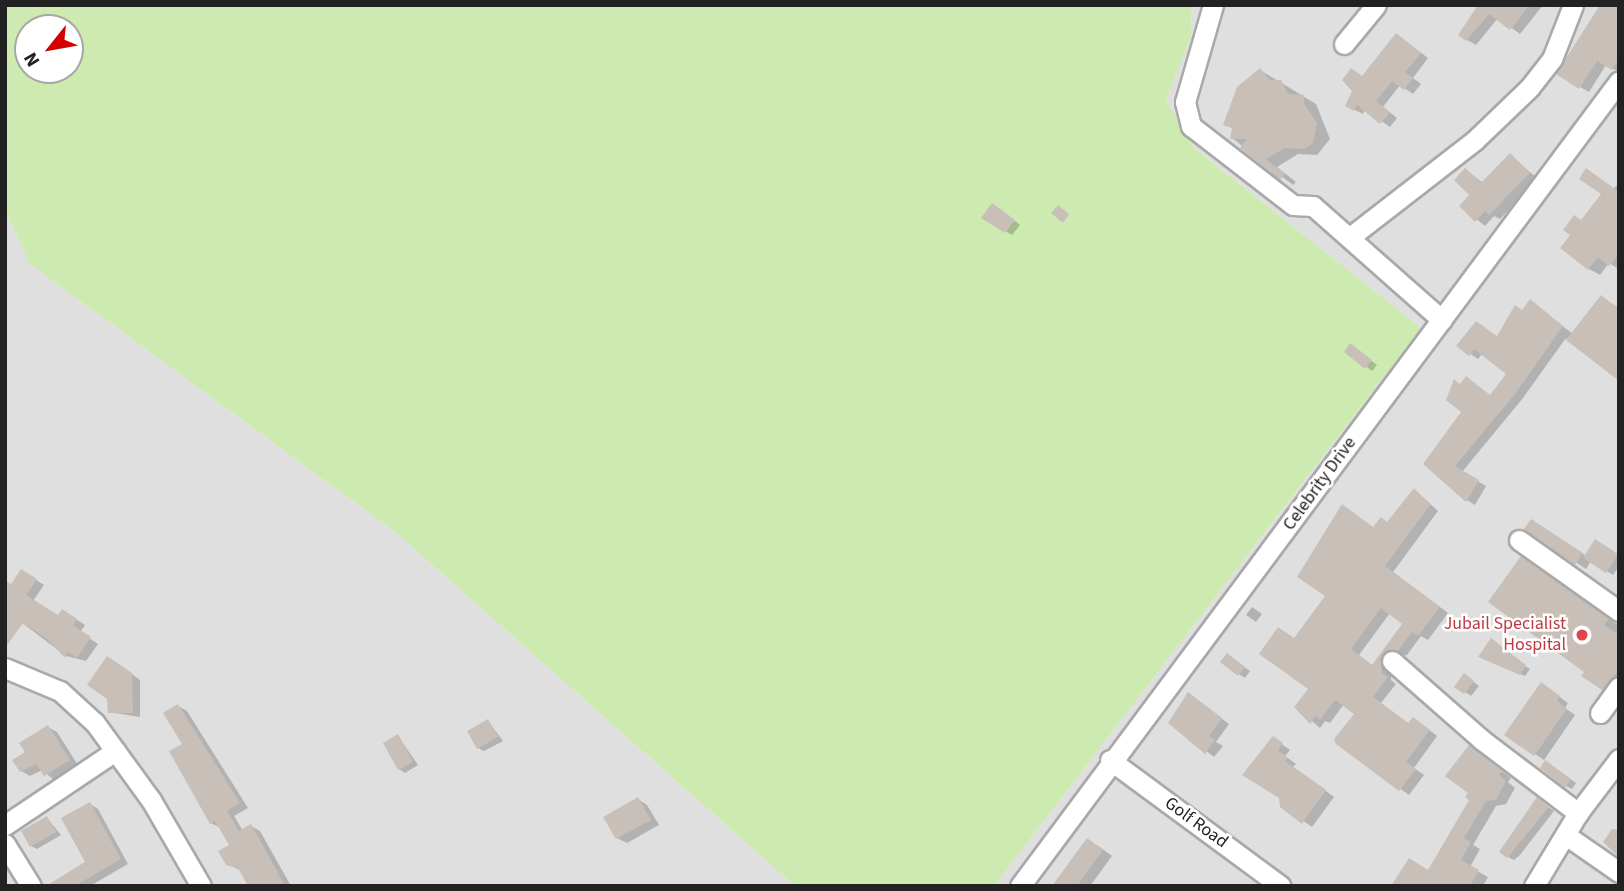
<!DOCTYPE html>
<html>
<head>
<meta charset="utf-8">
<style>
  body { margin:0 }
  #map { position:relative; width:1624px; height:891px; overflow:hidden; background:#f2efe9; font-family:"Source Sans 3",sans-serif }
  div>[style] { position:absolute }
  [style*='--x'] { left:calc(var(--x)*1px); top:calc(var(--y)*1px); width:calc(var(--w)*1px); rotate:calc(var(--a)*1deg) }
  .residential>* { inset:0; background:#e0dfdf }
  .grass>* { inset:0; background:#cdebb0 }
  .shadow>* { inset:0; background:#0003 }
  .building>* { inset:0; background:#c7bfb8 }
  .roads { filter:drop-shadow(2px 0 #a9a9a9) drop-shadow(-2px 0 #a9a9a9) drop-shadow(0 2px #a9a9a9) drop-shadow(0 -2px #a9a9a9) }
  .minor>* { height:19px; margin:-9.5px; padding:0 9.5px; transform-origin:9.5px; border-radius:9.5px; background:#fff }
  .dots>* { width:19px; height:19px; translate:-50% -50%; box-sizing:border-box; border:4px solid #fff; border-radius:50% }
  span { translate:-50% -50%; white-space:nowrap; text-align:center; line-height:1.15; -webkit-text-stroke:5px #fff; paint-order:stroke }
  .street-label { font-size:18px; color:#222 }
  .health-label { font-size:18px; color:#be3a42 }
  .right { translate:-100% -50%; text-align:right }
  .frame { position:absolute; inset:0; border:7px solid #222; pointer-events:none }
  .north { position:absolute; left:14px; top:14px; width:70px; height:70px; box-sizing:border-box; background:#fff; border:2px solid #a7a7a7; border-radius:50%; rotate:239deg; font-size:19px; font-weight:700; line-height:28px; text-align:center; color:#222 }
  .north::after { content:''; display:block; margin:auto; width:24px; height:32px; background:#d40000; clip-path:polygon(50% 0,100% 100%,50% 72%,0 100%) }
</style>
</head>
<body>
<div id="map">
  <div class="residential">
    <i style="clip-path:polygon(1192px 5px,1619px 5px,1619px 886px,994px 886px,1421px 328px,1194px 148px,1166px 100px,1191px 36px)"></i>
    <i style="clip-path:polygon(5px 211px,30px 264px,395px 532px,795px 886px,5px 886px)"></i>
  </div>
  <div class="grass">
    <i style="clip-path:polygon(evenodd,5px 5px,1192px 5px,1191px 36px,1166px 100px,1194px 148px,1421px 328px,994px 886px,795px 886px,395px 532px,30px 264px,5px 211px,5px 5px,28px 28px,70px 28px,70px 70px,28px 70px,28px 28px)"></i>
  </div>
  <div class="shadow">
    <i style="clip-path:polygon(1481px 5px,1543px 5px,1520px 34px,1498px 18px,1476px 45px,1467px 40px)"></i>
    <i style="clip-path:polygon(1619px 8px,1619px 72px,1606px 65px,1589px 92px,1580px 87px)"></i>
    <i style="clip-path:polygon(1404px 40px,1428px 58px,1413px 78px,1421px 84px,1413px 94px,1400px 85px,1383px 107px,1397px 118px,1390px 127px,1365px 110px,1363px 114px,1347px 106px,1363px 78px)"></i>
    <i style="clip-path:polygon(1260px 70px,1316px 104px,1330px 139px,1317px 155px,1298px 154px,1277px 167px,1296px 182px,1293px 185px,1232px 138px,1234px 129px,1225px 124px)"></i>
    <i style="clip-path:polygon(1510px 155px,1538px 179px,1500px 219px,1494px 216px,1485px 226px,1461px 206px,1472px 195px,1466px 170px,1483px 183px)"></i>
    <i style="clip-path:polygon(1619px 183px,1619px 269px,1609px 263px,1600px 275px,1589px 269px,1582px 222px)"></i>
    <i style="clip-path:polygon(999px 208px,1020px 225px,1012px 235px,984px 217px)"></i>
    <i style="clip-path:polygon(1601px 297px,1619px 308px,1619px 379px,1566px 338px,1523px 398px,1462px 472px,1486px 486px,1475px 505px,1467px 500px,1425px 463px,1463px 412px,1462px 385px,1491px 397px,1508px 374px,1482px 354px,1478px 359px,1459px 346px,1498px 337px,1531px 302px,1573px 334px)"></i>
    <i style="clip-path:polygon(1356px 349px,1377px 365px,1372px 371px,1346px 351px)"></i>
    <i style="clip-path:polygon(evenodd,1415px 490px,1438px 511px,1393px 572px,1448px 613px,1428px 640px,1421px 636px,1407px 655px,1391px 658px,1391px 680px,1396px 684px,1381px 703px,1409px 724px,1422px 724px,1437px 736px,1414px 768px,1424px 775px,1409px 795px,1337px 743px,1357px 714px,1344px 704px,1330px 723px,1325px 721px,1320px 728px,1296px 707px,1310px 688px,1295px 640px,1374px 529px,1389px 524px,1415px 490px,1390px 613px,1405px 624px,1374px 667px,1359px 655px,1390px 613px)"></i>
    <i style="clip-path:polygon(1541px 527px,1586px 556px,1595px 541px,1619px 556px,1619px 566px,1613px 575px,1591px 561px,1586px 569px,1527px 529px)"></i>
    <i style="clip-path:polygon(1533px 566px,1619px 626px,1619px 690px,1615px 696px,1603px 689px)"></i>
    <i style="clip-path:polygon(30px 576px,44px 585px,33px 601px,59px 617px,71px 616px,85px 625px,80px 632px,98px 644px,86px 661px,66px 656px,5px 610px,12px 585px)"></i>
    <i style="clip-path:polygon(1252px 607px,1262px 614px,1256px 622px,1246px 615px)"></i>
    <i style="clip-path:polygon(1503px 653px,1530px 669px,1525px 676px,1485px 659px)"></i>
    <i style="clip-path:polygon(1233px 659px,1250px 671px,1245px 678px,1239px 674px)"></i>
    <i style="clip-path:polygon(115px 662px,140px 680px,140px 717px,109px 712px)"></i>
    <i style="clip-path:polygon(1470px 679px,1479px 686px,1471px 696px,1456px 686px)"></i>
    <i style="clip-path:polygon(1550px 690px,1568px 703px,1565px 708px,1575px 715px,1544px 760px,1535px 754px)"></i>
    <i style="clip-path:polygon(1196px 699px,1229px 724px,1216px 742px,1223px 746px,1214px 757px,1170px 723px)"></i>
    <i style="clip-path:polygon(178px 706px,187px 711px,248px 808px,234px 816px,243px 831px,251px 826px,260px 831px,291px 886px,250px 886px,242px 871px,227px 864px,231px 846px,221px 828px,211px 823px,184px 745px)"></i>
    <i style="clip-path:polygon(488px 721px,503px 741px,484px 751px,478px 748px)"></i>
    <i style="clip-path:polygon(48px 727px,57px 732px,78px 765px,54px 780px,42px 770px,30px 776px,21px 771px,27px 753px)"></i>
    <i style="clip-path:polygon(398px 736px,418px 765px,405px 773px,399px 769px)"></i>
    <i style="clip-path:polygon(1273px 738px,1290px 750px,1285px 756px,1296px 764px,1293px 767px,1334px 797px,1312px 827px,1282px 806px)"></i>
    <i style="clip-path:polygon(1469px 747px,1511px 778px,1508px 782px,1515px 788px,1506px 804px,1496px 806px,1473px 845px,1480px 849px,1470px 867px,1488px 877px,1483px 886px,1397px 886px,1429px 872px,1471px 800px)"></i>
    <i style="clip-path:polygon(1551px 766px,1576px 783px,1572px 789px,1566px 786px)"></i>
    <i style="clip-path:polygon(638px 799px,647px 805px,659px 825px,627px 843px,617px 838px)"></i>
    <i style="clip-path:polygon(1543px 803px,1554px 811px,1520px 855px,1514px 860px,1508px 857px)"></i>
    <i style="clip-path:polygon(90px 804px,98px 809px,128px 864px,90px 886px,49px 886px,87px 863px)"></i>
    <i style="clip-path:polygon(47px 818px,61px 835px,37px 849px,31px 846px)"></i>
    <i style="clip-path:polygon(1097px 845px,1112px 856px,1090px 886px,1054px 886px)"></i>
  </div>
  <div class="building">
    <i style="clip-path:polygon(1478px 5px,1530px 5px,1510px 30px,1489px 14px,1466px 41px,1458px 35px)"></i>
    <i style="clip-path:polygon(1600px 5px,1619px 5px,1619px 59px,1612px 70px,1597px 61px,1579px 89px,1556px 74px)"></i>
    <i style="clip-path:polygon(1396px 33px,1421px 53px,1405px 72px,1413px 78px,1404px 90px,1392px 81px,1376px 101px,1390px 112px,1380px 124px,1357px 105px,1354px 111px,1345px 106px,1352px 91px,1342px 80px,1351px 68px,1362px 76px)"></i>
    <i style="clip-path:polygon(1260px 68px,1270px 80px,1281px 80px,1288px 94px,1304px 95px,1304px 104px,1317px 123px,1313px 143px,1305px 149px,1285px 148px,1266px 159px,1285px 174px,1280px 180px,1240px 148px,1247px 139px,1230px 139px,1232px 128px,1223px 125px,1237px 87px)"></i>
    <i style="clip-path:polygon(1510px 153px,1530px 173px,1489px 215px,1485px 211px,1475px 222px,1459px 206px,1469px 195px,1454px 180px,1465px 168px,1481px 183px)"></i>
    <i style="clip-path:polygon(1586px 168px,1619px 192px,1619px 254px,1609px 266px,1598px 257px,1588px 270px,1560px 248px,1570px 235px,1563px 230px,1574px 215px,1581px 220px,1601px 194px,1579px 179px)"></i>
    <i style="clip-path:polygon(992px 203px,1015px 220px,1005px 233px,981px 218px)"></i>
    <i style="clip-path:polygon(1058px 205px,1069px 214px,1063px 223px,1051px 213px)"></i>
    <i style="clip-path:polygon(1601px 295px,1619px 309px,1619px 381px,1566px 340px)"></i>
    <i style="clip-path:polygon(1530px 299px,1563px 326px,1515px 394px,1455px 466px,1479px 480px,1466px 502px,1423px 464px,1461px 412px,1446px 400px,1454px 379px,1460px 384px,1466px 376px,1490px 395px,1506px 374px,1474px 349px,1469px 356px,1456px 346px,1476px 321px,1497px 336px,1515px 305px,1522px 310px)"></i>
    <i style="clip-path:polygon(1350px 343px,1372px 360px,1365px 369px,1344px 352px)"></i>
    <i style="clip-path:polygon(evenodd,1414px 488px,1430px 505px,1385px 566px,1440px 607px,1418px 636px,1412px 632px,1398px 651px,1387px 650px,1380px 658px,1382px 673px,1388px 677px,1373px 697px,1408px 723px,1413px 717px,1430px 730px,1406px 762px,1416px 769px,1399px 791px,1336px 744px,1334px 739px,1354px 714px,1335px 700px,1320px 720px,1316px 716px,1310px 724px,1294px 707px,1308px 689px,1259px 654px,1278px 627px,1294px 638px,1325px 596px,1297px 577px,1342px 504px,1373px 527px,1381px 517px,1387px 522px,1414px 488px,1381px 608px,1402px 624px,1372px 665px,1351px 649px,1381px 608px)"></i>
    <i style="clip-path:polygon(1531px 519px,1583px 553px,1575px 565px,1524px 529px)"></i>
    <i style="clip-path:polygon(1595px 539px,1618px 554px,1606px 573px,1583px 558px)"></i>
    <i style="clip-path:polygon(1521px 556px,1609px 619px,1604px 625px,1619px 635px,1619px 670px,1602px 690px,1581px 676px,1584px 672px,1488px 602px)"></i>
    <i style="clip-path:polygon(21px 569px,37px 579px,26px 595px,58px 615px,62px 609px,77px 619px,73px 625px,91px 637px,77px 658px,68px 652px,65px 658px,46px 638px,23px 623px,5px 648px,5px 580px,11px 584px)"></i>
    <i style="clip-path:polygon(1491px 638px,1526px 665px,1520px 675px,1478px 657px)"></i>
    <i style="clip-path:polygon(1227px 653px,1245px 667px,1238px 676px,1220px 662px)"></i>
    <i style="clip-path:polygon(107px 656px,132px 673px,133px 713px,108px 713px,107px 699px,87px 685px)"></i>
    <i style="clip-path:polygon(1464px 673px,1474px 681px,1464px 694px,1454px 687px)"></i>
    <i style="clip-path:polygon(1541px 682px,1560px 696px,1557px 701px,1567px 709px,1534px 756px,1504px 735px)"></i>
    <i style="clip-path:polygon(1188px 692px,1222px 718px,1209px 736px,1215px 740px,1205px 754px,1168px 723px)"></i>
    <i style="clip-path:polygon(178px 704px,240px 803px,227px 811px,239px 831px,251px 824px,285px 886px,248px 886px,238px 868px,226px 865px,218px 851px,229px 845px,215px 821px,210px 824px,169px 751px,182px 744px,163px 713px)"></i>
    <i style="clip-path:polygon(488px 719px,498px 737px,477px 749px,467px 731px)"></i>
    <i style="clip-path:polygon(48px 725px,70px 760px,44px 776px,36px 764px,20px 772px,12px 760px,25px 752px,19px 743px)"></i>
    <i style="clip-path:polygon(398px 734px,413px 762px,398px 770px,383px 743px)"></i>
    <i style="clip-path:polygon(1273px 736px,1283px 743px,1278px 750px,1288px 758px,1285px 761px,1326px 790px,1302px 824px,1280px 807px,1279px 798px,1242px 775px)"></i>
    <i style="clip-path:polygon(1469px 745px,1502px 771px,1499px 775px,1506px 781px,1496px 800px,1486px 801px,1464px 838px,1471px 842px,1461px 860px,1479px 870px,1470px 886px,1391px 886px,1409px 858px,1428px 870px,1469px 800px,1465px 797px,1468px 793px,1445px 776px)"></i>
    <i style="clip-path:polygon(1545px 760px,1571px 779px,1565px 788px,1540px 768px)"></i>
    <i style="clip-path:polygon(638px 797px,651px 820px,616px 839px,603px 817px)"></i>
    <i style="clip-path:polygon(1537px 797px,1549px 807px,1507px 858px,1499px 852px)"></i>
    <i style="clip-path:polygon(90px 802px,121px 859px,75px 886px,46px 886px,85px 862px,61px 818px)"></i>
    <i style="clip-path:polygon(47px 816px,56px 832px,30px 847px,21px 831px)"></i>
    <i style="clip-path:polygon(1612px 829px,1619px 830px,1619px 857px,1603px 842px)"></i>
    <i style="clip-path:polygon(1087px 838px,1103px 850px,1077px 886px,1052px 886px)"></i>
  </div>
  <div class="roads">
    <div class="minor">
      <i style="--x:1213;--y:5;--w:101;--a:106.1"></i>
      <i style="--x:1185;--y:102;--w:25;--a:76"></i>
      <i style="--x:1191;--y:126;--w:129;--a:37.8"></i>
      <i style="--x:1293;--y:205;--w:20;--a:3"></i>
      <i style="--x:1313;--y:206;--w:172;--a:41.5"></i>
      <i style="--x:1344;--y:44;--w:50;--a:-50.6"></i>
      <i style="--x:1350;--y:237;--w:158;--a:-37.8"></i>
      <i style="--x:1475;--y:140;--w:76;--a:-43.9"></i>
      <i style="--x:1530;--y:87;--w:36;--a:-52"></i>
      <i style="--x:1552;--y:59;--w:58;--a:-68.7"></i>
      <i style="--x:1519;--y:540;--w:123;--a:35.4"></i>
      <i style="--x:1392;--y:661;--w:120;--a:41.3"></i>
      <i style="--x:1482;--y:740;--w:121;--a:37.2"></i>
      <i style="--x:5;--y:668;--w:60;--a:22.7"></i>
      <i style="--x:60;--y:691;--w:47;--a:42.4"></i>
      <i style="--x:95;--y:723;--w:95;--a:54"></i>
      <i style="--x:151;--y:800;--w:99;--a:59.8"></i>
      <i style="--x:1600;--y:713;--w:32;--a:-54"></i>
      <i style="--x:1110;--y:760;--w:212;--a:36.4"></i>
      <i style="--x:5;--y:825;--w:133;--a:-33.9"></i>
      <i style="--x:1567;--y:836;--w:63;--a:34.7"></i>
      <i style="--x:5;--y:844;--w:49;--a:58.2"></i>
      <i style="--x:1020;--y:886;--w:1003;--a:-53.35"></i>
      <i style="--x:1534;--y:886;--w:85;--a:-58.9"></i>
      <i style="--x:1578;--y:813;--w:68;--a:-52.8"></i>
    </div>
  </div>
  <div class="dots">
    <i style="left:1582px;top:635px;background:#e0444e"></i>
  </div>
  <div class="street-label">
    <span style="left:1320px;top:484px;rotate:-54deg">Celebrity Drive</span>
    <span style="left:1196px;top:823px;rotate:36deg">Golf Road</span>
  </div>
  <div class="health-label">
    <span class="right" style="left:1566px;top:635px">Jubail Specialist<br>Hospital</span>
  </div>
  <div class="frame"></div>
  <div class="north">N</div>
</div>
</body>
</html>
